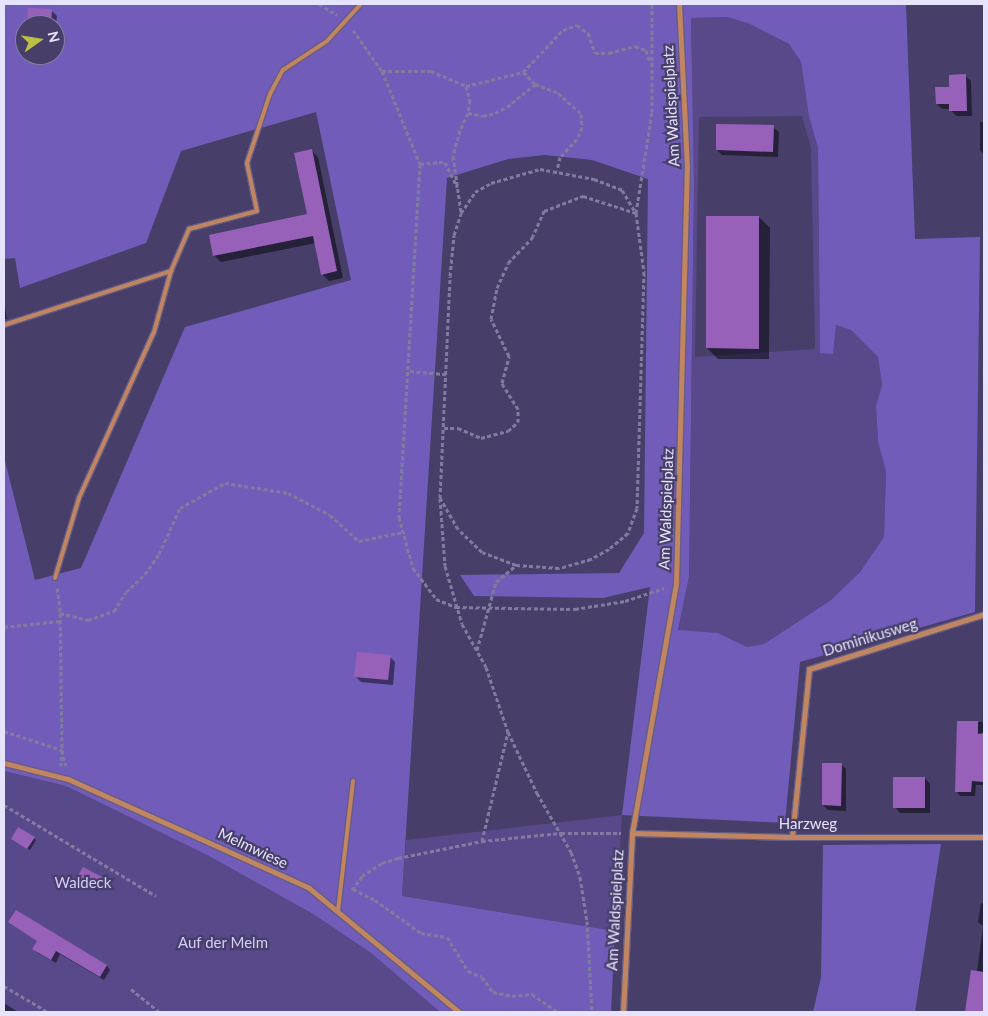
<!DOCTYPE html>
<html>
<head>
<meta charset="utf-8">
<style>
  body { margin:0 }
  #map { position:relative; width:988px; height:1016px; overflow:hidden; background:#473f69; font-family:Lato,sans-serif }
  div>[style] { position:absolute }
  [style*='--x'] { left:calc(var(--x)*1px); top:calc(var(--y)*1px); width:calc(var(--w)*1px); rotate:calc(var(--a)*1deg) }
  .green>* { inset:0; background:#57498a }
  .forest>* { inset:0; background:#715cb9 }
  .shadow>* { inset:0; background:#0007 }
  .building>* { inset:0; background:#9861b9 }
  .path>* { height:3px; margin-top:-1.5px; transform-origin:0; background:repeating-linear-gradient(90deg,#817b9f 0 4px,transparent 0 6.5px) }
  .roads { filter:drop-shadow(1px 0 #645d83) drop-shadow(-1px 0 #645d83) drop-shadow(0 1px #645d83) drop-shadow(0 -1px #645d83) }
  .service>* { height:4px; margin:-2px; padding:0 2px; transform-origin:2px; border-radius:2px; background:#c28561 }
  .minor>* { height:5px; margin:-2.5px; padding:0 2.5px; transform-origin:2.5px; border-radius:2.5px; background:#c28561 }
  span { translate:-50% -50%; white-space:nowrap; text-align:center; line-height:1.15; -webkit-text-stroke:4.5px #473f69; paint-order:stroke }
  .street-label { font-size:15px; color:#e6e3fc }
  .park-label { font-size:15px; color:#d4cdfe }
  .frame { position:absolute; inset:0; border:5px solid #e6e3fc; pointer-events:none }
  .north { position:absolute; left:15px; top:15px; width:50px; height:50px; box-sizing:border-box; background:#473f69; border:1px solid #8781a4; border-radius:50%; rotate:77deg; font-size:14px; font-weight:700; line-height:20px; text-align:center; color:#e6e3fc }
  .north::after { content:''; display:block; margin:auto; width:18px; height:22px; background:#bbc044; clip-path:polygon(50% 0,100% 100%,50% 72%,0 100%) }
</style>
</head>
<body>
<div id="map">
  <div class="green">
    <i style="clip-path:polygon(evenodd,727px 17px,750px 24px,789px 44px,801px 62px,809px 117px,818px 148px,820px 353px,835px 325px,851px 330px,878px 357px,882px 385px,876px 406px,878px 442px,886px 470px,884px 537px,860px 572px,831px 600px,764px 644px,747px 647px,718px 633px,678px 631px,689px 577px,694px 183px,691px 18px,727px 17px,802px 116px,811px 148px,815px 349px,695px 357px,699px 117px,802px 116px)"></i>
    <i style="clip-path:polygon(4px 771px,66px 786px,209px 856px,313px 914px,371px 953px,440px 1012px,4px 1012px)"></i>
    <i style="clip-path:polygon(622px 815px,615px 931px,402px 896px,406px 840px)"></i>
  </div>
  <div class="forest">
    <i style="clip-path:polygon(evenodd,4px 4px,906px 4px,915px 239px,980px 237px,975px 612px,800px 662px,785px 823px,622px 815px,650px 587px,603px 598px,474px 596px,460px 575px,619px 573px,644px 533px,648px 179px,592px 160px,545px 155px,508px 159px,447px 178px,402px 896px,615px 931px,611px 1012px,440px 1012px,371px 953px,313px 914px,209px 856px,66px 786px,4px 771px,4px 457px,35px 580px,81px 568px,185px 327px,351px 280px,316px 112px,181px 151px,146px 243px,20px 288px,15px 258px,4px 259px,4px 4px,727px 17px,750px 24px,789px 44px,801px 62px,809px 117px,818px 148px,820px 353px,833px 354px,836px 325px,851px 330px,878px 357px,882px 385px,876px 406px,878px 442px,886px 471px,884px 537px,860px 572px,831px 600px,764px 644px,747px 647px,718px 633px,678px 630px,689px 577px,694px 183px,691px 18px,727px 17px,4px 4px,25px 25px,55px 25px,55px 55px,25px 55px,25px 25px)"></i>
    <i style="clip-path:polygon(941px 844px,915px 1012px,813px 1012px,821px 977px,823px 845px)"></i>
  </div>
  <div class="shadow">
    <i style="clip-path:polygon(51px 10px,57px 16px,55px 33px,55px 25px,28px 25px)"></i>
    <i style="clip-path:polygon(966px 76px,971px 81px,972px 116px,956px 116px,950px 109px,942px 109px,937px 104px)"></i>
    <i style="clip-path:polygon(980px 122px,984px 122px,984px 155px,980px 150px)"></i>
    <i style="clip-path:polygon(773px 127px,779px 132px,778px 157px,722px 155px,717px 150px)"></i>
    <i style="clip-path:polygon(311px 150px,318px 157px,343px 278px,329px 281px,322px 274px,316px 243px,221px 262px,214px 255px,309px 215px)"></i>
    <i style="clip-path:polygon(759px 217px,770px 228px,769px 359px,718px 359px,707px 348px)"></i>
    <i style="clip-path:polygon(4px 300px,7px 319px,4px 319px)"></i>
    <i style="clip-path:polygon(390px 657px,395px 662px,393px 685px,361px 682px,356px 677px)"></i>
    <i style="clip-path:polygon(959px 722px,984px 722px,984px 785px,976px 785px,975px 796px,960px 796px,956px 791px)"></i>
    <i style="clip-path:polygon(841px 764px,846px 769px,846px 811px,828px 810px,823px 805px)"></i>
    <i style="clip-path:polygon(925px 778px,930px 784px,930px 813px,900px 813px,895px 807px)"></i>
    <i style="clip-path:polygon(34px 838px,36px 840px,30px 850px,15px 841px)"></i>
    <i style="clip-path:polygon(101px 878px,103px 881px,97px 891px,77px 879px)"></i>
    <i style="clip-path:polygon(981px 903px,984px 904px,984px 1012px,962px 1012px,966px 1012px,977px 972px,983px 926px,978px 922px)"></i>
    <i style="clip-path:polygon(16px 911px,107px 966px,110px 970px,104px 980px,60px 954px,56px 963px,38px 953px,34px 949px,38px 941px)"></i>
    <i style="clip-path:polygon(4px 1003px,18px 1012px,4px 1012px)"></i>
  </div>
  <div class="building">
    <i style="clip-path:polygon(28px 8px,52px 9px,51px 25px,27px 25px)"></i>
    <i style="clip-path:polygon(966px 74px,967px 111px,949px 111px,949px 104px,936px 104px,935px 87px,949px 87px,949px 75px)"></i>
    <i style="clip-path:polygon(716px 124px,774px 125px,773px 152px,716px 150px)"></i>
    <i style="clip-path:polygon(312px 149px,337px 271px,321px 275px,313px 236px,213px 256px,209px 235px,307px 214px,294px 153px)"></i>
    <i style="clip-path:polygon(706px 216px,759px 216px,759px 349px,706px 348px)"></i>
    <i style="clip-path:polygon(357px 652px,391px 655px,388px 680px,354px 677px)"></i>
    <i style="clip-path:polygon(957px 721px,978px 721px,978px 734px,984px 733px,984px 782px,972px 781px,971px 792px,955px 792px)"></i>
    <i style="clip-path:polygon(822px 763px,842px 763px,841px 806px,822px 805px)"></i>
    <i style="clip-path:polygon(893px 777px,925px 777px,925px 808px,893px 808px)"></i>
    <i style="clip-path:polygon(18px 827px,35px 837px,27px 849px,11px 839px)"></i>
    <i style="clip-path:polygon(83px 867px,102px 877px,94px 890px,76px 879px)"></i>
    <i style="clip-path:polygon(16px 910px,107px 965px,100px 977px,56px 951px,51px 960px,32px 949px,37px 941px,8px 922px)"></i>
    <i style="clip-path:polygon(971px 970px,984px 972px,984px 1012px,965px 1012px)"></i>
  </div>
  <div class="path">
    <i style="--x:319;--y:4;--w:21;--a:31"></i>
    <i style="--x:353;--y:30;--w:50;--a:54.7"></i>
    <i style="--x:382;--y:71;--w:100;--a:67.8"></i>
    <i style="--x:420;--y:164;--w:354;--a:93.4"></i>
    <i style="--x:399;--y:517;--w:53;--a:74.6"></i>
    <i style="--x:413;--y:568;--w:39;--a:53"></i>
    <i style="--x:436;--y:599;--w:22;--a:22"></i>
    <i style="--x:456;--y:607;--w:119;--a:1"></i>
    <i style="--x:575;--y:609;--w:51;--a:-9.1"></i>
    <i style="--x:625;--y:601;--w:41;--a:-18.4"></i>
    <i style="--x:382;--y:71;--w:49;--a:0"></i>
    <i style="--x:431;--y:71;--w:38;--a:23"></i>
    <i style="--x:466;--y:86;--w:15;--a:74"></i>
    <i style="--x:470;--y:100;--w:13;--a:99"></i>
    <i style="--x:468;--y:113;--w:19;--a:115"></i>
    <i style="--x:460;--y:130;--w:27;--a:105"></i>
    <i style="--x:453;--y:156;--w:57;--a:81.9"></i>
    <i style="--x:523;--y:72;--w:17;--a:45"></i>
    <i style="--x:466;--y:86;--w:59;--a:-13.8"></i>
    <i style="--x:523;--y:72;--w:58;--a:-46.4"></i>
    <i style="--x:563;--y:30;--w:15;--a:-20"></i>
    <i style="--x:577;--y:25;--w:14;--a:36"></i>
    <i style="--x:588;--y:33;--w:21;--a:71"></i>
    <i style="--x:595;--y:53;--w:14;--a:0"></i>
    <i style="--x:609;--y:53;--w:27;--a:-15"></i>
    <i style="--x:635;--y:46;--w:12;--a:20"></i>
    <i style="--x:646;--y:50;--w:13;--a:72"></i>
    <i style="--x:468;--y:113;--w:15;--a:11"></i>
    <i style="--x:483;--y:116;--w:12;--a:-14"></i>
    <i style="--x:495;--y:113;--w:13;--a:-27"></i>
    <i style="--x:507;--y:107;--w:36;--a:-39"></i>
    <i style="--x:535;--y:84;--w:25;--a:21"></i>
    <i style="--x:558;--y:93;--w:31;--a:42"></i>
    <i style="--x:581;--y:114;--w:13;--a:86"></i>
    <i style="--x:582;--y:127;--w:13;--a:113"></i>
    <i style="--x:577;--y:139;--w:25;--a:133"></i>
    <i style="--x:560;--y:157;--w:13;--a:103"></i>
    <i style="--x:420;--y:164;--w:25;--a:-5"></i>
    <i style="--x:445;--y:162;--w:28;--a:64"></i>
    <i style="--x:540;--y:169;--w:55;--a:10.5"></i>
    <i style="--x:594;--y:179;--w:30;--a:21"></i>
    <i style="--x:622;--y:190;--w:27;--a:59"></i>
    <i style="--x:636;--y:213;--w:60;--a:82.3"></i>
    <i style="--x:644;--y:272;--w:236;--a:91.7"></i>
    <i style="--x:637;--y:508;--w:27;--a:110"></i>
    <i style="--x:628;--y:533;--w:25;--a:140"></i>
    <i style="--x:609;--y:549;--w:21;--a:151"></i>
    <i style="--x:591;--y:559;--w:33;--a:164"></i>
    <i style="--x:559;--y:568;--w:43;--a:-176"></i>
    <i style="--x:516;--y:565;--w:36;--a:-159"></i>
    <i style="--x:482;--y:552;--w:33;--a:-136"></i>
    <i style="--x:458;--y:529;--w:36;--a:-120"></i>
    <i style="--x:440;--y:498;--w:222;--a:-87.4"></i>
    <i style="--x:450;--y:276;--w:41;--a:-84.4"></i>
    <i style="--x:454;--y:235;--w:23;--a:-72"></i>
    <i style="--x:461;--y:213;--w:25;--a:-56"></i>
    <i style="--x:475;--y:192;--w:18;--a:-29"></i>
    <i style="--x:491;--y:183;--w:51;--a:-15.9"></i>
    <i style="--x:410;--y:371;--w:36;--a:5"></i>
    <i style="--x:444;--y:428;--w:14;--a:0"></i>
    <i style="--x:458;--y:428;--w:25;--a:23"></i>
    <i style="--x:481;--y:438;--w:28;--a:-15"></i>
    <i style="--x:508;--y:431;--w:13;--a:-42"></i>
    <i style="--x:518;--y:422;--w:13;--a:-90"></i>
    <i style="--x:518;--y:409;--w:31;--a:-122"></i>
    <i style="--x:502;--y:383;--w:28;--a:-75"></i>
    <i style="--x:509;--y:356;--w:41;--a:-115.9"></i>
    <i style="--x:491;--y:319;--w:32;--a:-79"></i>
    <i style="--x:497;--y:288;--w:27;--a:-66"></i>
    <i style="--x:508;--y:263;--w:35;--a:-46"></i>
    <i style="--x:532;--y:238;--w:30;--a:-66"></i>
    <i style="--x:544;--y:211;--w:42;--a:-21"></i>
    <i style="--x:583;--y:196;--w:56;--a:17.8"></i>
    <i style="--x:636;--y:213;--w:102;--a:-81"></i>
    <i style="--x:652;--y:112;--w:108;--a:-90"></i>
    <i style="--x:440;--y:498;--w:68;--a:85.8"></i>
    <i style="--x:445;--y:566;--w:60;--a:73.7"></i>
    <i style="--x:462;--y:624;--w:49;--a:60.8"></i>
    <i style="--x:486;--y:667;--w:69;--a:71.3"></i>
    <i style="--x:508;--y:732;--w:68;--a:64.6"></i>
    <i style="--x:537;--y:793;--w:68;--a:60"></i>
    <i style="--x:571;--y:852;--w:27;--a:70"></i>
    <i style="--x:580;--y:877;--w:45;--a:81"></i>
    <i style="--x:587;--y:921;--w:91;--a:86.9"></i>
    <i style="--x:57;--y:588;--w:19;--a:81"></i>
    <i style="--x:60;--y:607;--w:143;--a:89.2"></i>
    <i style="--x:62;--y:750;--w:16;--a:76"></i>
    <i style="--x:60;--y:613;--w:29;--a:14"></i>
    <i style="--x:88;--y:620;--w:28;--a:-19"></i>
    <i style="--x:114;--y:611;--w:22;--a:-58"></i>
    <i style="--x:126;--y:592;--w:26;--a:-43"></i>
    <i style="--x:145;--y:574;--w:24;--a:-55"></i>
    <i style="--x:159;--y:554;--w:51;--a:-65.5"></i>
    <i style="--x:180;--y:508;--w:51;--a:-29.1"></i>
    <i style="--x:225;--y:483;--w:64;--a:9"></i>
    <i style="--x:288;--y:493;--w:47;--a:27.6"></i>
    <i style="--x:330;--y:515;--w:39;--a:42"></i>
    <i style="--x:359;--y:541;--w:45;--a:-11.6"></i>
    <i style="--x:4;--y:627;--w:56;--a:-6.1"></i>
    <i style="--x:477;--y:650;--w:71;--a:-74.4"></i>
    <i style="--x:496;--y:582;--w:26;--a:-40"></i>
    <i style="--x:4;--y:731;--w:61;--a:18.1"></i>
    <i style="--x:62;--y:750;--w:16;--a:94"></i>
    <i style="--x:4;--y:805;--w:177;--a:30.9"></i>
    <i style="--x:482;--y:841;--w:112;--a:-76.6"></i>
    <i style="--x:353;--y:889;--w:25;--a:27"></i>
    <i style="--x:375;--y:900;--w:57;--a:35.7"></i>
    <i style="--x:421;--y:933;--w:26;--a:9"></i>
    <i style="--x:447;--y:937;--w:40;--a:58"></i>
    <i style="--x:468;--y:971;--w:15;--a:23"></i>
    <i style="--x:482;--y:977;--w:19;--a:54"></i>
    <i style="--x:493;--y:992;--w:19;--a:12"></i>
    <i style="--x:512;--y:996;--w:20;--a:-6"></i>
    <i style="--x:532;--y:994;--w:32;--a:35"></i>
    <i style="--x:352;--y:890;--w:17;--a:-54"></i>
    <i style="--x:362;--y:876;--w:24;--a:-33"></i>
    <i style="--x:382;--y:863;--w:17;--a:-17"></i>
    <i style="--x:398;--y:858;--w:86;--a:-11.4"></i>
    <i style="--x:482;--y:841;--w:79;--a:-5.8"></i>
    <i style="--x:561;--y:833;--w:60;--a:0"></i>
    <i style="--x:4;--y:986;--w:51;--a:30.6"></i>
    <i style="--x:131;--y:989;--w:36;--a:39"></i>
  </div>
  <div class="roads">
    <div class="service">
      <i style="--x:4;--y:325;--w:176;--a:-17.9"></i>
      <i style="--x:171;--y:271;--w:46;--a:-66.8"></i>
      <i style="--x:189;--y:229;--w:70;--a:-14.8"></i>
      <i style="--x:257;--y:211;--w:49;--a:-101.8"></i>
      <i style="--x:247;--y:163;--w:73;--a:-71.6"></i>
      <i style="--x:270;--y:94;--w:27;--a:-62"></i>
      <i style="--x:283;--y:70;--w:53;--a:-33.4"></i>
      <i style="--x:327;--y:41;--w:50;--a:-47.4"></i>
      <i style="--x:55;--y:578;--w:84;--a:-73.3"></i>
      <i style="--x:79;--y:498;--w:182;--a:-65.7"></i>
      <i style="--x:154;--y:332;--w:63;--a:-74.4"></i>
      <i style="--x:338;--y:911;--w:131;--a:-83.4"></i>
    </div>
    <div class="minor">
      <i style="--x:4;--y:763;--w:66;--a:14"></i>
      <i style="--x:68;--y:779;--w:265;--a:24.3"></i>
      <i style="--x:309;--y:888;--w:195;--a:39.6"></i>
      <i style="--x:632;--y:833;--w:160;--a:1.4"></i>
      <i style="--x:792;--y:837;--w:192;--a:0"></i>
      <i style="--x:792;--y:837;--w:169;--a:-84.2"></i>
      <i style="--x:809;--y:669;--w:183;--a:-17.4"></i>
      <i style="--x:623;--y:1012;--w:179;--a:-87.1"></i>
      <i style="--x:632;--y:833;--w:254;--a:-80"></i>
      <i style="--x:676;--y:583;--w:416;--a:-88.5"></i>
      <i style="--x:687;--y:167;--w:163;--a:-92.8"></i>
    </div>
  </div>
  <div class="street-label">
    <span style="left:671px;top:106px;rotate:-93deg">Am Waldspielplatz</span>
    <span style="left:666px;top:509px;rotate:-88deg">Am Waldspielplatz</span>
    <span style="left:870px;top:637px;rotate:-17deg">Dominikusweg</span>
    <span style="left:808px;top:824px">Harzweg</span>
    <span style="left:253px;top:848px;rotate:25deg">Melmwiese</span>
    <span style="left:615px;top:910px;rotate:-87deg">Am Waldspielplatz</span>
  </div>
  <div class="park-label">
    <span style="left:83px;top:883px">Waldeck</span>
    <span style="left:223px;top:943px">Auf der Melm</span>
  </div>
  <div class="frame"></div>
  <div class="north">N</div>
</div>
</body>
</html>
